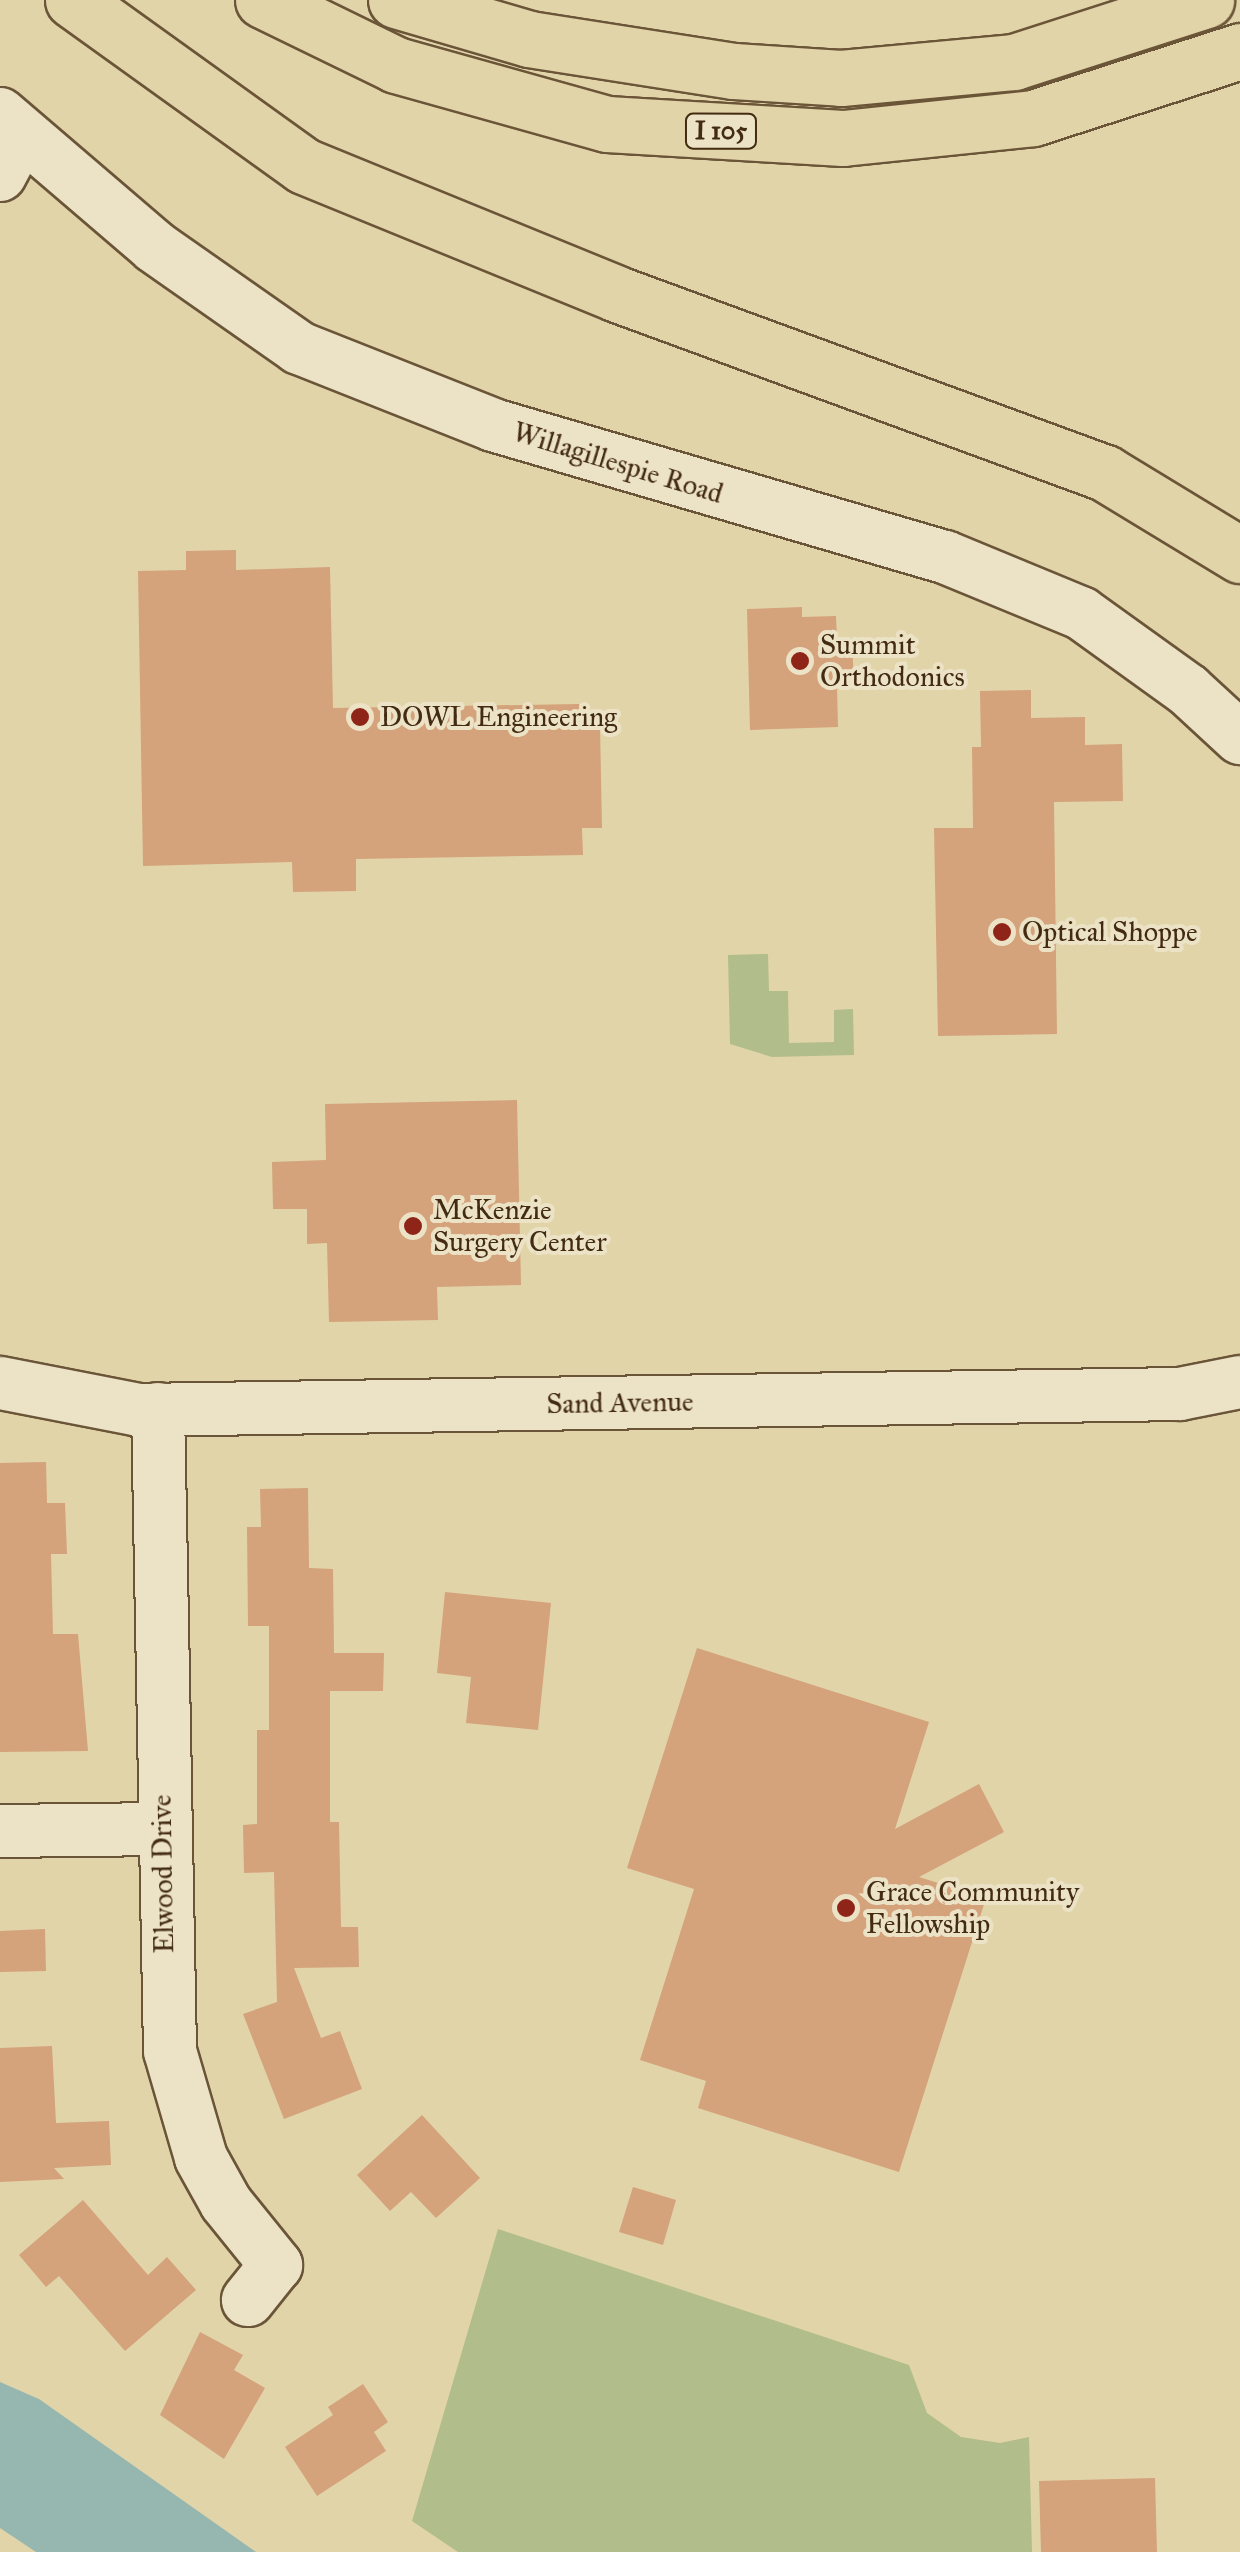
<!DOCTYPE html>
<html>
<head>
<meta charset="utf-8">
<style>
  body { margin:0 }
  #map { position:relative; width:1240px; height:2552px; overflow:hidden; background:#e2d4a9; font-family:"IM FELL Great Primer",serif }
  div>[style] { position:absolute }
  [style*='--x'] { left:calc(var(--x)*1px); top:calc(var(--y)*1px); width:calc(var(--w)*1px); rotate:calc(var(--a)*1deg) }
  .green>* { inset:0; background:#b1bd8a }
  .water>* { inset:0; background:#96b7b0 }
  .building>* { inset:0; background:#d4a27b }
  .roads { filter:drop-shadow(2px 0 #6b5538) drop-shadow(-2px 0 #6b5538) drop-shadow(0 2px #6b5538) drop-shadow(0 -2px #6b5538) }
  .minor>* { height:52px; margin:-26px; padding:0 26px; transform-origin:26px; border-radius:26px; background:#ece3c7 }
  .highway>* { height:55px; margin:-27.5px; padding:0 27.5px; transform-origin:27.5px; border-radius:27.5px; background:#e2d4a9 }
  .dots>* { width:28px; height:28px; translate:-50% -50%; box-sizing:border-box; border:5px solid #ece3c7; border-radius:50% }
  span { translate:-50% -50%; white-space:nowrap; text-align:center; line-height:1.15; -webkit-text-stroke:8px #ece3c7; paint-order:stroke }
  .shield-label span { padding:2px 8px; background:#ece3c7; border:2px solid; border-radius:8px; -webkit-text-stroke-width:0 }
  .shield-label { font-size:25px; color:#432b12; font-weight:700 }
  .street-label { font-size:28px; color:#432b12 }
  .poi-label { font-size:28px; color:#432b12 }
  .left { translate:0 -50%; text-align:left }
</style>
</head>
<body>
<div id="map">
  <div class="green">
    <i style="clip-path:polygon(768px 954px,769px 991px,788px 991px,789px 1043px,834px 1042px,834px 1010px,853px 1009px,854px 1055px,772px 1057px,730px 1044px,728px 955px)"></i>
    <i style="clip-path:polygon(498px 2229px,909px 2365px,927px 2413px,961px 2437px,1000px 2443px,1029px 2437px,1032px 2552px,458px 2552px,412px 2521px)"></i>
  </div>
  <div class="water">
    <i style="clip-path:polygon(0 2382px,39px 2399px,256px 2552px,36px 2552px,0 2528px)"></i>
  </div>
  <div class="building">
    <i style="clip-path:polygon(236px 550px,236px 570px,330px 567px,333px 708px,579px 704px,580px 726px,600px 726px,602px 828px,582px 828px,583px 855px,356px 859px,356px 891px,293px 892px,292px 862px,143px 866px,138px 571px,186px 570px,186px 551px)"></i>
    <i style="clip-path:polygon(802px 607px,802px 617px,836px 616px,837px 638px,852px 638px,854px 685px,837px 686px,838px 727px,750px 730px,747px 609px)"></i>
    <i style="clip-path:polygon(1031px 690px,1031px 718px,1085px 717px,1085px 745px,1122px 744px,1123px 801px,1054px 802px,1057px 1034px,938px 1036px,934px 828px,973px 828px,972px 747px,981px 747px,980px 691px)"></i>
    <i style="clip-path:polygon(517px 1100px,521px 1285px,437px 1287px,438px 1320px,329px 1322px,327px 1243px,307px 1244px,307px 1209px,273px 1209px,272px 1162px,326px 1160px,325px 1104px)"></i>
    <i style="clip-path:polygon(46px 1462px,47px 1503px,65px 1503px,67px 1554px,51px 1554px,53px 1634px,78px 1634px,88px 1751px,0 1752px,0 1463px)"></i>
    <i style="clip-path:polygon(308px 1488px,309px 1568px,333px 1569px,334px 1653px,384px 1653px,383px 1691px,330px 1691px,330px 1822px,339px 1822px,341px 1927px,358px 1927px,359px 1967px,294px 1968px,321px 2038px,340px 2031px,362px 2089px,284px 2119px,243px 2014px,277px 2002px,274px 1872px,244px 1873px,243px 1825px,257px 1824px,257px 1730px,269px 1730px,269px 1626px,248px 1626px,247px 1527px,261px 1527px,260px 1489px)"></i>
    <i style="clip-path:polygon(445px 1592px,551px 1603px,538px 1730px,466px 1723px,471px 1677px,437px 1673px)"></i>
    <i style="clip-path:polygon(697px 1648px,929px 1722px,895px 1829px,979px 1784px,1004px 1832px,919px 1877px,986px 1898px,899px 2172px,698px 2108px,706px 2081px,640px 2060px,694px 1889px,627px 1868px)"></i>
    <i style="clip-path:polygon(45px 1929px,46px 1971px,0 1972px,0 1931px)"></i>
    <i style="clip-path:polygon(52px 2046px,56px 2123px,109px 2121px,111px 2165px,54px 2168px,64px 2179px,0 2182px,0 2048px)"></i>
    <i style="clip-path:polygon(422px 2115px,480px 2178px,436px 2218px,411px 2192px,390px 2211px,357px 2175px)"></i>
    <i style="clip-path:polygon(633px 2187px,676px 2200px,663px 2245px,619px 2232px)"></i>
    <i style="clip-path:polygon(83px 2200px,148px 2275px,167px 2257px,196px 2290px,125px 2351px,59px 2276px,46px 2287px,19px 2255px)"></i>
    <i style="clip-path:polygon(200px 2332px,243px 2355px,234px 2370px,265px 2388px,224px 2459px,160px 2415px)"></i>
    <i style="clip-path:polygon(363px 2384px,388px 2422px,374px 2432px,386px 2451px,317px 2496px,285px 2447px,333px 2415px,328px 2407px)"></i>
    <i style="clip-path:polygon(1155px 2478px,1157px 2552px,1041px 2552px,1039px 2481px)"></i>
  </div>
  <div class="roads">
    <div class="minor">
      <i style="--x:0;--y:114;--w:204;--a:40.6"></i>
      <i style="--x:155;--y:247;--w:176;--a:35"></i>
      <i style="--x:299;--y:348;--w:209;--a:21.6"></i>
      <i style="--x:493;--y:425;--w:471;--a:16.3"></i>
      <i style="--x:945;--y:557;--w:147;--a:22.4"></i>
      <i style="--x:1081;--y:613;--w:132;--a:35.7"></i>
      <i style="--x:1188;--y:690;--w:71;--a:42.7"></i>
      <i style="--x:0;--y:175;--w:47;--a:-61.8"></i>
      <i style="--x:0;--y:1383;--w:142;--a:11"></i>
      <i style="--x:139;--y:1410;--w:1041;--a:-0.88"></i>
      <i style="--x:1180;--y:1394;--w:61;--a:-11.3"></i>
      <i style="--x:158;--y:1409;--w:642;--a:88.93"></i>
      <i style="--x:170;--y:2051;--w:111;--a:73.8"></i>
      <i style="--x:201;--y:2158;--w:51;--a:60.9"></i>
      <i style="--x:226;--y:2203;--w:80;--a:51.1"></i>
      <i style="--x:276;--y:2265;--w:45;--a:128.7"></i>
      <i style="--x:0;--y:1831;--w:162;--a:-0.7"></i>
    </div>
    <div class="highway">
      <i style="--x:73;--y:0;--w:284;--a:35.7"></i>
      <i style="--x:304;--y:166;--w:338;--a:22.2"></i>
      <i style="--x:617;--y:294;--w:520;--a:20.14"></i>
      <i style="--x:1105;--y:473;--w:158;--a:31.3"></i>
      <i style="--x:263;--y:0;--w:148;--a:26"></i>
      <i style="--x:396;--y:65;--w:219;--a:15.6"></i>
      <i style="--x:607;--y:124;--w:236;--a:3.4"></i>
      <i style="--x:843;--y:138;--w:191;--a:-6"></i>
      <i style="--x:1033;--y:118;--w:218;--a:-17.9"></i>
      <i style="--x:396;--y:0;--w:139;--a:16.3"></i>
      <i style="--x:529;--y:39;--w:207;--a:8.9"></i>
      <i style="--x:734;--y:71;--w:107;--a:3.7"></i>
      <i style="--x:841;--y:78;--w:174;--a:-5.3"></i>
      <i style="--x:1014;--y:62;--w:202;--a:-17.9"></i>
    </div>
  </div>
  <div class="dots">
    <i style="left:800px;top:661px;background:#8f2418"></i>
    <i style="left:360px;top:717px;background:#8f2418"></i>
    <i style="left:1002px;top:932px;background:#8f2418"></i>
    <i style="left:413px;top:1226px;background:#8f2418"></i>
    <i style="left:846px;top:1908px;background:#8f2418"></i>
  </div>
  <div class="shield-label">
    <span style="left:721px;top:131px">I 105</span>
  </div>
  <div class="street-label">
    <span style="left:618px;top:463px;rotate:17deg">Willagillespie Road</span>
    <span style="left:620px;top:1403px;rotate:-1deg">Sand Avenue</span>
    <span style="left:163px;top:1874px;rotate:-91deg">Elwood Drive</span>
  </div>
  <div class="poi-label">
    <span class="left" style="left:820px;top:661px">Summit<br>Orthodonics</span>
    <span class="left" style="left:380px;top:717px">DOWL Engineering</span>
    <span class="left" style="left:1022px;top:932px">Optical Shoppe</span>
    <span class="left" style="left:433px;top:1226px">McKenzie<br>Surgery Center</span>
    <span class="left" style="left:866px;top:1908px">Grace Community<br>Fellowship</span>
  </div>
</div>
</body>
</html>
